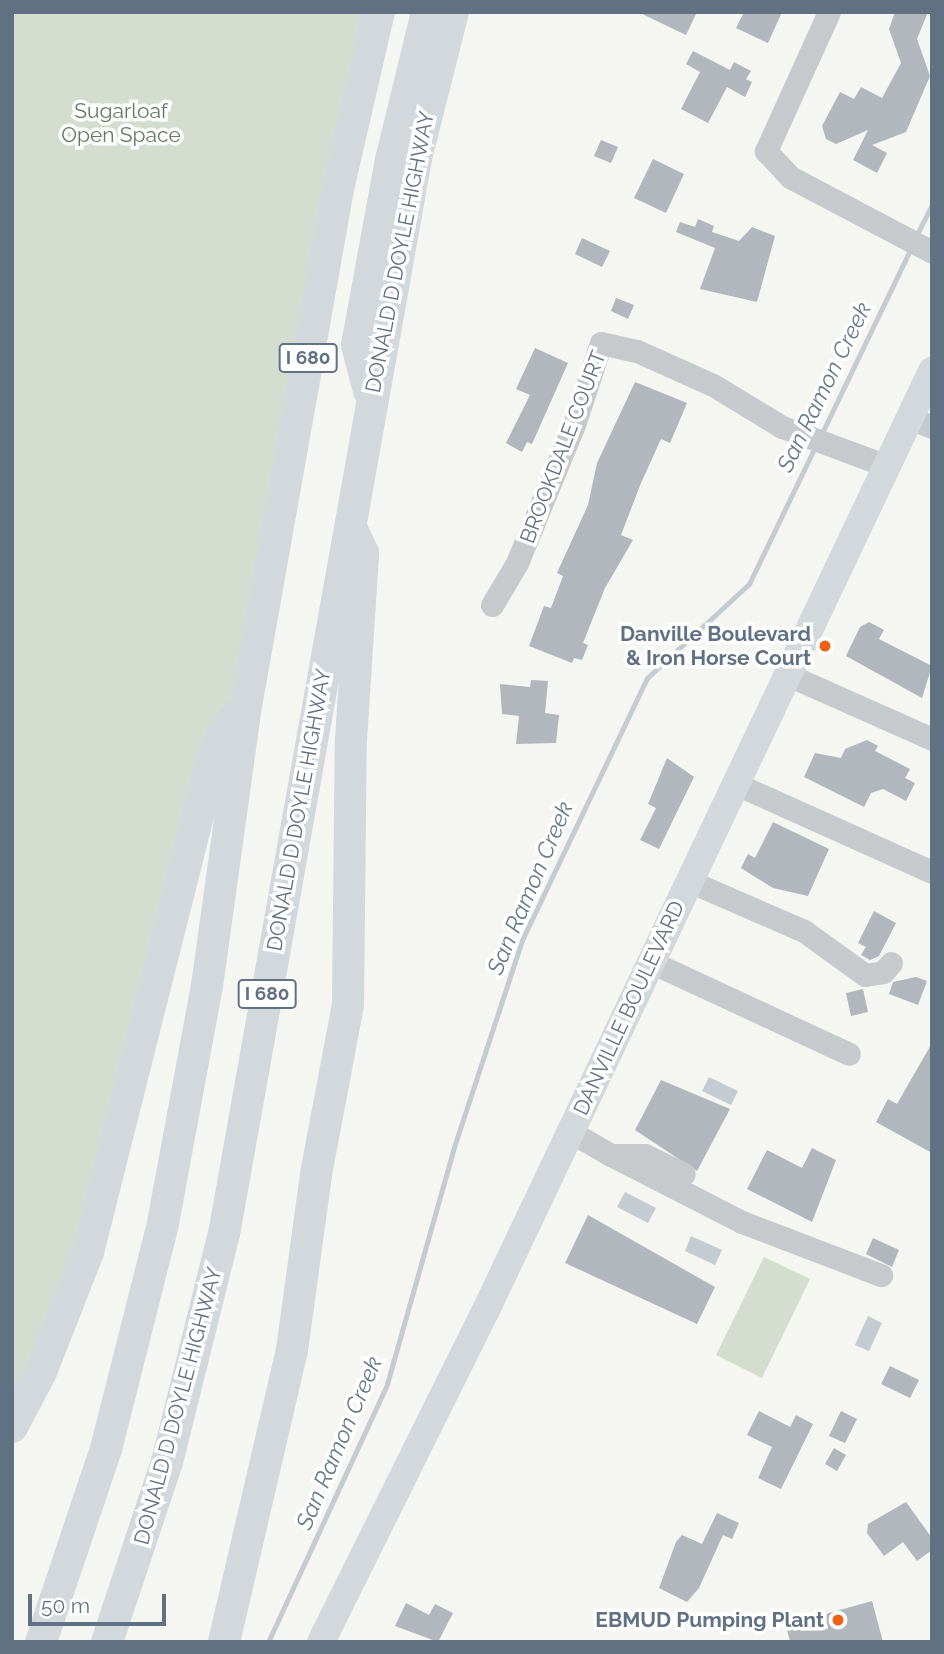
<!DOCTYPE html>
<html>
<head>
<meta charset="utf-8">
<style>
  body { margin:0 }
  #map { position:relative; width:944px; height:1654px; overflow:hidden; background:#f5f5f1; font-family:Raleway,sans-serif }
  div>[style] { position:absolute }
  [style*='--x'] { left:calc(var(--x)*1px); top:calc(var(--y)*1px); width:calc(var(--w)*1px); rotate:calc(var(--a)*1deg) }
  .green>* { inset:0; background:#d5ddd1 }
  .water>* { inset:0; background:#c4ccd2 }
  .stream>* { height:5px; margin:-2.5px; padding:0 2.5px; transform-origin:2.5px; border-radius:2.5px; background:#c4ccd2 }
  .building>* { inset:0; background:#b1b7bd }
  .minor>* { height:23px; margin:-11.5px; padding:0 11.5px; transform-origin:11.5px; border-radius:11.5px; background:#c7cacd }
  .major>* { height:28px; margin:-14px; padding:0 14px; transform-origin:14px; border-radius:14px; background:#d2d8dc }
  .highway>* { height:32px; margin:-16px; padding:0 16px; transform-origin:16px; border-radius:16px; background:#d2d8dc }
  .dots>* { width:19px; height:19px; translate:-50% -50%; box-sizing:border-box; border:4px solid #fff; border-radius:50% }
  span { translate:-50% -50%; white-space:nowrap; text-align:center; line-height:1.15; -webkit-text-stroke:7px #fff; paint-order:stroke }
  .shield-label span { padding:2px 5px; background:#fff; border:2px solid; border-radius:5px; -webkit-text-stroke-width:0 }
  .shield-label { font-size:19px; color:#617184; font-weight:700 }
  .park-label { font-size:21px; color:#637b61 }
  .street-label { font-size:21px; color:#617184 }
  .poi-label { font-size:21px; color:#617184; font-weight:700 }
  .right { translate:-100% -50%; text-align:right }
  .water-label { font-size:23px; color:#627a89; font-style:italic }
  .frame { position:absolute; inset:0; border:14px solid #617184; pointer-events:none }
  .scale { position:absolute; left:28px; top:1594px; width:138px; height:32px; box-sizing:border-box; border:4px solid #617184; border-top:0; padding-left:9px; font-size:21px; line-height:24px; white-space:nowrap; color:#617184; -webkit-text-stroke:5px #fff; paint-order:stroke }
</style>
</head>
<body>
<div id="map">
  <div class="green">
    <i style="clip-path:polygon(12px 12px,379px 12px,246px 706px,222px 733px,113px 1165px,12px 1427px)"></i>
    <i style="clip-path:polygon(764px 1257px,810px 1279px,762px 1378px,716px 1355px)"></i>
  </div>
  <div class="water">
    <i style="clip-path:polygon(709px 1077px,738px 1091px,731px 1105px,702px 1091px)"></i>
    <i style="clip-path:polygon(625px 1192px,656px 1208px,648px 1223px,617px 1207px)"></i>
    <i style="clip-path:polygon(691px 1236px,722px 1250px,715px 1265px,685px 1251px)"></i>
    <i style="clip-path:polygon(868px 1316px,882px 1323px,869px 1351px,855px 1345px)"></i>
  </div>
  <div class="stream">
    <i style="--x:916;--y:236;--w:36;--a:-63"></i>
    <i style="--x:821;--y:435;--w:208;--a:-64.3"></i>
    <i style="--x:268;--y:1642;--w:284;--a:-65.2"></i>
    <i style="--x:387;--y:1384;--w:249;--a:-74.2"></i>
    <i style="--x:455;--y:1144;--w:215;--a:-71.8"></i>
    <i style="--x:522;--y:940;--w:290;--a:-64.5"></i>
    <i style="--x:647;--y:678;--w:139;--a:-42.7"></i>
    <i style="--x:749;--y:584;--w:152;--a:-64.3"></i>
  </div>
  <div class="building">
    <i style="clip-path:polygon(638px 12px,697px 12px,686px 35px)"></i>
    <i style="clip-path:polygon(744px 12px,782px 12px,768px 43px,736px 28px)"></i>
    <i style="clip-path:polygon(895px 12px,928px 12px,917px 39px,930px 76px,906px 132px,872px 145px,887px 153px,877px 173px,853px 160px,868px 130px,836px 144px,826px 139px,822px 126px,840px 92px,854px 99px,861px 87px,882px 98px,901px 63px,889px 29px)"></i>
    <i style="clip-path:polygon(693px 51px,730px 70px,734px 62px,751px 71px,746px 79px,752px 82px,745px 97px,727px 87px,708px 123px,681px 109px,700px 72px,686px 64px)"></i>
    <i style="clip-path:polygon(601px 140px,618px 147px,611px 163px,594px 156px)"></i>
    <i style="clip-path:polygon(653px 159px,684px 174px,666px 213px,634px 198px)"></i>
    <i style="clip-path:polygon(698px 219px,714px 226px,712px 232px,739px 241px,752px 227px,775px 236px,757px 302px,700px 289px,715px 248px,676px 232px,680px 222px,695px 227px)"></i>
    <i style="clip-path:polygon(582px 238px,610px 251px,602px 267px,575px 254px)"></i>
    <i style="clip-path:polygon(616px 298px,634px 305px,628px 319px,611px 311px)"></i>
    <i style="clip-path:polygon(535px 348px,568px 363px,532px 444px,527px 442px,522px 452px,506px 443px,530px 395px,516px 389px)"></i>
    <i style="clip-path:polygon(635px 382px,687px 403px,670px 443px,661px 439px,641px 483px,621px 535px,633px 540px,605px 588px,583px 643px,588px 645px,582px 660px,574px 658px,572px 663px,529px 646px,544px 606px,551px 608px,563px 576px,557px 573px,588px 505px,597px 463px)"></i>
    <i style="clip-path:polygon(869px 622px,884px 630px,879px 639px,932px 666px,922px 698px,846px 656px,860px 627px)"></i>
    <i style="clip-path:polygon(531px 680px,548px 681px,545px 713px,559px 715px,556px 743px,516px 744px,519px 716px,502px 714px,500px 684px,530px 687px)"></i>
    <i style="clip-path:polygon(867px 740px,878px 746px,875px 751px,910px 769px,905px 778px,915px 783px,906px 801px,883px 789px,871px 793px,864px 807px,804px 777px,815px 753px,841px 758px,845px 749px)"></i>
    <i style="clip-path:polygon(667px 758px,694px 777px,659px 849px,640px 840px,656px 808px,648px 804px)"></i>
    <i style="clip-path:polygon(773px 822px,829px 849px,808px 896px,773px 888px,741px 868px,748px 854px,755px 858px)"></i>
    <i style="clip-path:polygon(874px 911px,896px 923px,879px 956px,870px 960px,861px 955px,866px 947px,858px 943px)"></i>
    <i style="clip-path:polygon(916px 977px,927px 981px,918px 1005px,889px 994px,893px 982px)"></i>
    <i style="clip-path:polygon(863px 989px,868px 1012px,851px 1016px,846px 993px)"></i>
    <i style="clip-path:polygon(932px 1043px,932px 1153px,876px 1122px,888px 1099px,897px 1104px)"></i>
    <i style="clip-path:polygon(661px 1080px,730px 1109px,697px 1171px,635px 1130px)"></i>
    <i style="clip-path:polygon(812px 1148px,836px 1160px,812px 1222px,747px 1189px,767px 1150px,802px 1168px)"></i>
    <i style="clip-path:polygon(588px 1215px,715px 1287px,697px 1324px,565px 1263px)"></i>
    <i style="clip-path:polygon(873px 1238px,899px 1250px,892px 1267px,866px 1254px)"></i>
    <i style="clip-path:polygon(890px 1366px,919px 1380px,910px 1398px,881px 1384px)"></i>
    <i style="clip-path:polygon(759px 1411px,790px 1427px,796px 1415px,813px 1424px,781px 1489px,758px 1478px,772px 1447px,747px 1435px)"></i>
    <i style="clip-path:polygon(841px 1411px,857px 1419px,845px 1443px,829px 1436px)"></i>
    <i style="clip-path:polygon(834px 1448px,846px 1455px,837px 1471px,825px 1464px)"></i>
    <i style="clip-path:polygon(906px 1502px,932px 1538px,932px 1550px,917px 1561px,903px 1542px,884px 1556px,867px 1533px,868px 1524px)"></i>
    <i style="clip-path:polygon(717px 1513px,739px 1523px,732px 1539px,723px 1535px,699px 1588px,687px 1602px,659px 1588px,676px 1542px,682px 1535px,702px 1544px)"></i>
    <i style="clip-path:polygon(872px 1601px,883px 1642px,790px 1642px,786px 1625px)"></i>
    <i style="clip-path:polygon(406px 1603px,429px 1615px,435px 1604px,453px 1613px,438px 1642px,395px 1626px)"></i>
  </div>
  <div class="minor">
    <i style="--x:829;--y:12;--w:153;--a:114.4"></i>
    <i style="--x:766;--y:151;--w:35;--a:47"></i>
    <i style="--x:790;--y:177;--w:161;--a:27.8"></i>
    <i style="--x:910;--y:418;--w:24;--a:22"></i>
    <i style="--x:492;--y:605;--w:49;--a:-59.2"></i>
    <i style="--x:517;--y:563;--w:152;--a:-67.6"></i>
    <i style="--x:575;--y:422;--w:83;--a:-71.8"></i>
    <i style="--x:601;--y:343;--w:37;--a:13"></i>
    <i style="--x:637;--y:351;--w:83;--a:24.1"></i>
    <i style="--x:713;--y:385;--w:81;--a:31.3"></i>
    <i style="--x:782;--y:427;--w:112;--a:20.4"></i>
    <i style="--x:786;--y:674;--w:160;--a:24"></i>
    <i style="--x:734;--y:783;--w:217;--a:24.2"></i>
    <i style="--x:689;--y:881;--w:125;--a:23.5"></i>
    <i style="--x:804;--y:931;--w:75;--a:35.8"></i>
    <i style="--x:865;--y:975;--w:18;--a:-9"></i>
    <i style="--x:883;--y:972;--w:12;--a:-48"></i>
    <i style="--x:651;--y:962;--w:218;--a:24.9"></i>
    <i style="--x:571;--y:1132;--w:46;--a:29.9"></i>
    <i style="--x:611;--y:1155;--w:34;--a:0"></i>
    <i style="--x:645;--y:1155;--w:43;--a:26"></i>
    <i style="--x:611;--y:1155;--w:147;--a:27.1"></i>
    <i style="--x:742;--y:1222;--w:149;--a:20.9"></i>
  </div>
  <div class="major">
    <i style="--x:321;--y:1642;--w:371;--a:-63.6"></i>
    <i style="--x:486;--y:1310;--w:1040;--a:-64.59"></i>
  </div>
  <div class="highway">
    <i style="--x:369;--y:391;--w:48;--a:-104.6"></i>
    <i style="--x:357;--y:345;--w:188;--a:-79.6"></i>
    <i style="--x:391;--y:160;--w:152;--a:-76.3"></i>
    <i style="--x:12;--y:1427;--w:62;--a:-62.2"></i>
    <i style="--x:41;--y:1372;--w:129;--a:-68.6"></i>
    <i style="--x:88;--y:1252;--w:503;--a:-75.85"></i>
    <i style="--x:211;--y:764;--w:33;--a:-70"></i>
    <i style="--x:222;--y:733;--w:31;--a:-48"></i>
    <i style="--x:41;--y:1642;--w:204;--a:-71.4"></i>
    <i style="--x:106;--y:1449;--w:233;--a:-75.8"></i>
    <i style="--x:163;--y:1223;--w:241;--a:-79.5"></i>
    <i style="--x:207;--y:986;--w:283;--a:-82.1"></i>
    <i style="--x:246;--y:706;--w:525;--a:-79.91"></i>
    <i style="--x:338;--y:189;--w:182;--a:-77"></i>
    <i style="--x:107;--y:1642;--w:190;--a:-71.6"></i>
    <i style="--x:167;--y:1462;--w:235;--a:-76"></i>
    <i style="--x:224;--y:1234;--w:1093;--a:-79.88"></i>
    <i style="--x:416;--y:158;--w:151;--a:-75.8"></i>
    <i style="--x:224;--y:1642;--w:300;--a:-76.9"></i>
    <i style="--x:292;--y:1350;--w:178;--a:-82.2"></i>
    <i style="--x:316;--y:1174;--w:172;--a:-79.3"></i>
    <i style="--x:348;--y:1005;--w:265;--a:-89.4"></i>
    <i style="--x:351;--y:740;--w:187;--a:-86.3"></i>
    <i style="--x:363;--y:553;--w:29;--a:-115"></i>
  </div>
  <div class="dots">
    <i style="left:825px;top:646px;background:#f16215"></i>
    <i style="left:838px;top:1620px;background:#f16215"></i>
  </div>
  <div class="shield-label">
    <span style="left:308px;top:358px">I 680</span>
    <span style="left:267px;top:994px">I 680</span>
  </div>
  <div class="park-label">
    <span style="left:121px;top:123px">Sugarloaf<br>Open Space</span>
  </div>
  <div class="street-label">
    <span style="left:400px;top:252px;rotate:-79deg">DONALD D DOYLE HIGHWAY</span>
    <span style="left:563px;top:447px;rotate:-69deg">BROOKDALE COURT</span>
    <span style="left:299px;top:810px;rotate:-80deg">DONALD D DOYLE HIGHWAY</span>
    <span style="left:629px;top:1008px;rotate:-65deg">DANVILLE BOULEVARD</span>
    <span style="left:178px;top:1406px;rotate:-75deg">DONALD D DOYLE HIGHWAY</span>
  </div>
  <div class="poi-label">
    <span class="right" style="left:811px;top:646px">Danville Boulevard<br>&amp; Iron Horse Court</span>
    <span class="right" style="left:824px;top:1620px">EBMUD Pumping Plant</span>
  </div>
  <div class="water-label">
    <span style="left:824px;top:387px;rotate:-64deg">San Ramon Creek</span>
    <span style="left:530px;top:888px;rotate:-67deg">San Ramon Creek</span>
    <span style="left:339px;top:1443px;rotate:-67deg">San Ramon Creek</span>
  </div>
  <div class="frame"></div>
  <div class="scale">50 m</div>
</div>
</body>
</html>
